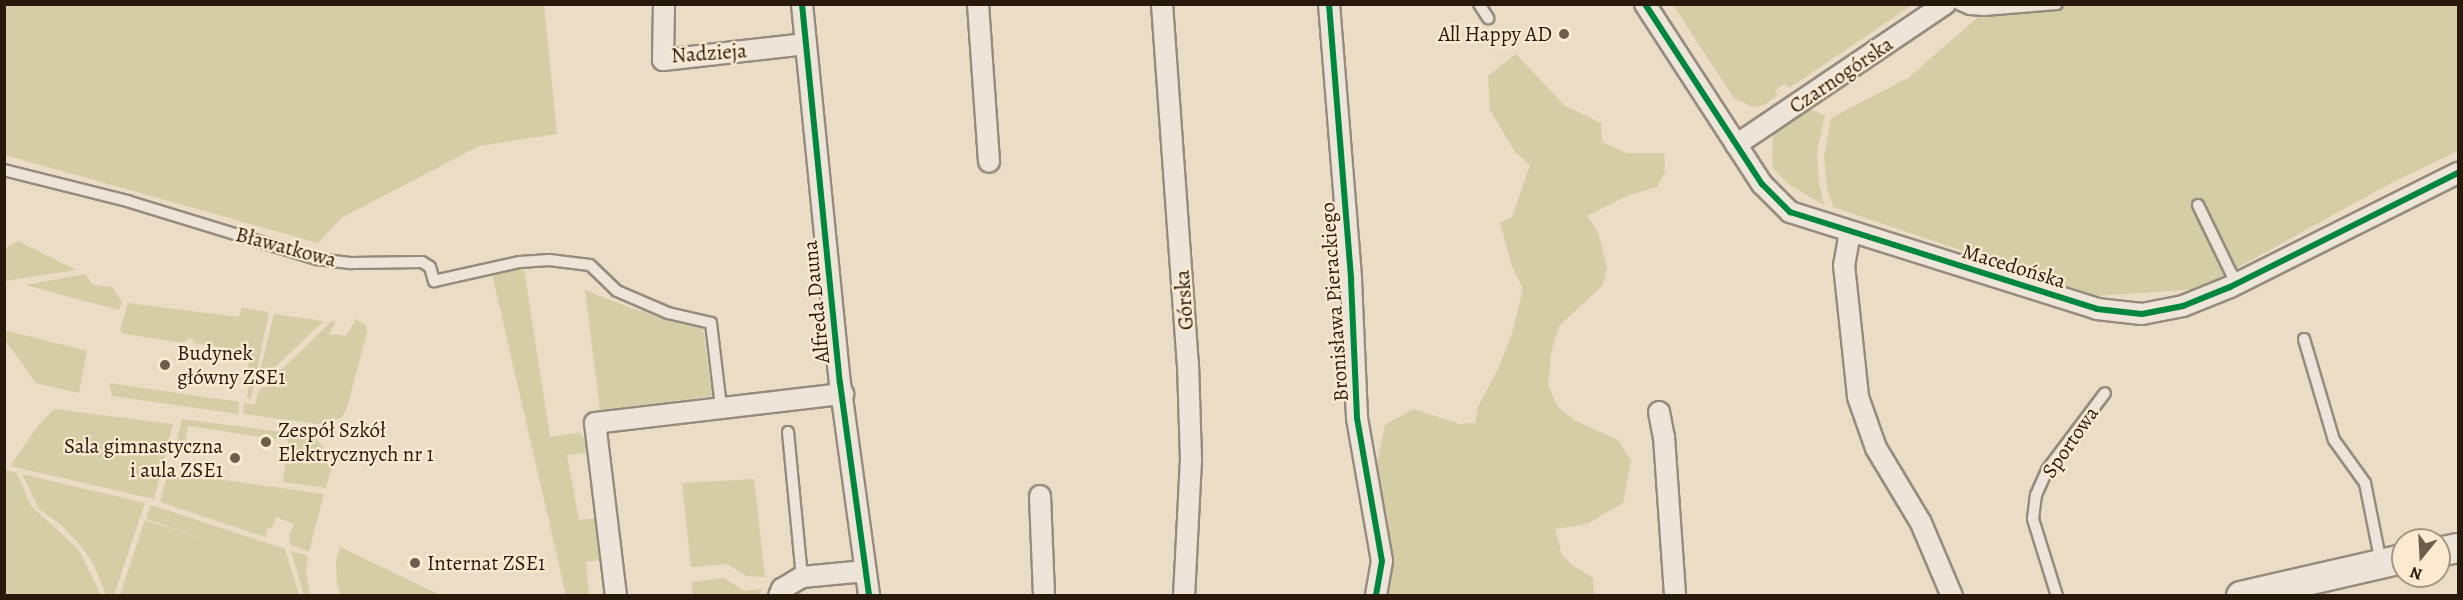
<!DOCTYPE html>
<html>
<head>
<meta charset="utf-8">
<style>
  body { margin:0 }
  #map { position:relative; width:2463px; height:600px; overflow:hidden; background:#ebdcc6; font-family:Alegreya,serif }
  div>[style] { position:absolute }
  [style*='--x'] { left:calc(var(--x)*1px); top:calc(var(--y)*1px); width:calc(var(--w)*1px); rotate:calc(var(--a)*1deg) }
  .green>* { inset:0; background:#d4cda6 }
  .roads { filter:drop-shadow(2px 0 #968c7e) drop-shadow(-2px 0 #968c7e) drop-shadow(0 2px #968c7e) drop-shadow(0 -2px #968c7e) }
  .lane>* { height:10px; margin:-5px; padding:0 5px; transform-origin:5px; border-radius:5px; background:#eee5da }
  .street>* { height:20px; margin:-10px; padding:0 10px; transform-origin:10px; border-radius:10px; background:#eee5da }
  .secondary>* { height:28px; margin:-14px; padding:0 14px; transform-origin:14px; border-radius:14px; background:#eee5da }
  .cycleway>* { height:6px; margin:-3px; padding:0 3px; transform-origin:3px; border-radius:3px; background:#00873e }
  .dots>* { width:16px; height:16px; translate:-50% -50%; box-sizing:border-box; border:3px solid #fcead0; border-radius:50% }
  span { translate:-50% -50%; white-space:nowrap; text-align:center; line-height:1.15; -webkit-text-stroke:4.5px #fcead0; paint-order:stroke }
  .poi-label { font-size:21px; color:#29190c }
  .right { translate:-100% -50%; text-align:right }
  .left { translate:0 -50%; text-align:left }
  .street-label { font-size:21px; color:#29190c }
  .frame { position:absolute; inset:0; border:6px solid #29190c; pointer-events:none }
  .north { position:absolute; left:2391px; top:528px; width:60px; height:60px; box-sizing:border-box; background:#fcead0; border:2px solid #a89682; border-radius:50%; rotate:198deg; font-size:16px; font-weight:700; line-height:24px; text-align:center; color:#29190c }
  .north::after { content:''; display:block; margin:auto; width:21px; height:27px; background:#6d5d4d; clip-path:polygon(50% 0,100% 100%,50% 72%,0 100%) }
</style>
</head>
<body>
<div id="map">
  <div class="green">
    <i style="clip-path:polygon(4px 5px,544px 5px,557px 134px,479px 146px,341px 218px,318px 243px,5px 155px)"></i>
    <i style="clip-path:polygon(1673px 5px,1912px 5px,1789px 88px,1785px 83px,1775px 90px,1778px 95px,1764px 105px,1753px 107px,1734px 98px)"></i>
    <i style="clip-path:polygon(1992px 5px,2458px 5px,2458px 151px,2389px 184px,2199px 289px,2097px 296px,1833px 207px,1827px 188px,1824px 157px,1831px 118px,1908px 78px)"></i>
    <i style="clip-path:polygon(1516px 54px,1564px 105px,1601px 123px,1602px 142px,1627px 153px,1664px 153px,1665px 172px,1657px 187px,1629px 195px,1587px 216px,1598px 232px,1607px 267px,1603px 285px,1559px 326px,1551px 353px,1548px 385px,1558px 407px,1574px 420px,1618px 440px,1631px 461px,1623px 503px,1587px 524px,1555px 529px,1562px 555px,1573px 566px,1593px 578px,1594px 595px,1388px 595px,1387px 556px,1376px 487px,1377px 462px,1385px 425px,1413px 409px,1460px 424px,1475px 423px,1478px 407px,1498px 369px,1512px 334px,1523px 289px,1512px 266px,1500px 223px,1512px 217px,1530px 165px,1515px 152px,1490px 110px,1488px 76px)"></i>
    <i style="clip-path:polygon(1810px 109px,1825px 115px,1817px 152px,1819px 182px,1824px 205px,1788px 184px,1773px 169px,1772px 160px,1773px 135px)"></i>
    <i style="clip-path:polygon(18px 241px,76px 270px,5px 281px,5px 249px)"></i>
    <i style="clip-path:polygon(524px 269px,550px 437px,579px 433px,586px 440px,590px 452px,567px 455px,579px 520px,598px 518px,601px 560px,586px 562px,589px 595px,566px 595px,492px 274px)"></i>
    <i style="clip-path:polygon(85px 274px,93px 285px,112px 287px,122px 302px,119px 310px,25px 285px)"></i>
    <i style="clip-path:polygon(585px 290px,631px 308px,703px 329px,712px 396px,600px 410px)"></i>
    <i style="clip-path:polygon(128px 303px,239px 317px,242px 308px,269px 312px,251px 399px,247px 398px,250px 379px,246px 378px,250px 356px,245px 355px,246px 351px,193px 343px,193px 339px,188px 338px,186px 342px,177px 342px,124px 334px,120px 330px)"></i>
    <i style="clip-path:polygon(274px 314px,324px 321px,257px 384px)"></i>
    <i style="clip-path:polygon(356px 319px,366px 325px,367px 332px,347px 408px,342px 417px,326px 425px,243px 414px,244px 403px,255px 405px,258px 392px,332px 321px,336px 321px,329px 334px,346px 336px)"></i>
    <i style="clip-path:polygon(4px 330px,87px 351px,79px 393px,36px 383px,5px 340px)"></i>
    <i style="clip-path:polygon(109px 383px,239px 402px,238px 414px,112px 396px)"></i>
    <i style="clip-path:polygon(54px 409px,173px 424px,154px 499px,10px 466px,38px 426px)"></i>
    <i style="clip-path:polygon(182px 419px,282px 432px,281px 440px,188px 426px,185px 443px,177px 441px)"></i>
    <i style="clip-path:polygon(285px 432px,303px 434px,317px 440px,324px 448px,331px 470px,326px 488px,283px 482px,288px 441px,285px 440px)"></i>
    <i style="clip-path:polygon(6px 470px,17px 473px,31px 506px,79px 550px,101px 595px,5px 595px)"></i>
    <i style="clip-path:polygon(168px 472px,324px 494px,309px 552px,291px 545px,289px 536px,294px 524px,276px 517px,272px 528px,268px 527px,265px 537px,160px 502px)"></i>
    <i style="clip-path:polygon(22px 474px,145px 503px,114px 595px,106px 595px,94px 565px,82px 547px,60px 524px,39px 509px)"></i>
    <i style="clip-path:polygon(754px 479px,765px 577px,747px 576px,727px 564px,691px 567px,682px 483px)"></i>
    <i style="clip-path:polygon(151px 505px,285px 549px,299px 595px,120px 595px,145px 520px,213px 542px,146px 519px)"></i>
    <i style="clip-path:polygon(340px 547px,440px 595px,341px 595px,337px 584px,336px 561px)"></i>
    <i style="clip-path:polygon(291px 551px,308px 556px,306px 572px,310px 595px,304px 595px)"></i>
    <i style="clip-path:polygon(724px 578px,744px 591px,762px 589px,759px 595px,693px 595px,691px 582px)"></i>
  </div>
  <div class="roads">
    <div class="lane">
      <i style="--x:1479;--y:4;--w:17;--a:57"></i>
      <i style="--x:1958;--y:4;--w:13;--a:23"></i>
      <i style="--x:1970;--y:9;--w:14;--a:4"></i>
      <i style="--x:1984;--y:10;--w:73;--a:-4.7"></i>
      <i style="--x:4;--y:170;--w:127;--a:14.1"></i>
      <i style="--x:127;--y:201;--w:199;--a:17"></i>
      <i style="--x:317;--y:259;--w:35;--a:7"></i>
      <i style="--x:352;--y:263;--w:70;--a:-0.8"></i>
      <i style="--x:422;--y:262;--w:9;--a:32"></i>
      <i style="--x:430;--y:267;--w:15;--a:74"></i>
      <i style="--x:434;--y:281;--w:88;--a:-12.5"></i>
      <i style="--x:520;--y:262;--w:29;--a:-4"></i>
      <i style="--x:549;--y:260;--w:41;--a:7"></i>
      <i style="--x:590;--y:265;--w:37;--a:44"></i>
      <i style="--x:617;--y:291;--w:56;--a:23.3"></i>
      <i style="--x:668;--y:313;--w:44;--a:13.1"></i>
      <i style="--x:711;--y:323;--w:85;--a:83.2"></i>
      <i style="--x:2198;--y:205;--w:76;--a:64.1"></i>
      <i style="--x:2231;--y:273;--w:12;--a:48"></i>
      <i style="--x:2304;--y:339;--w:105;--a:73.5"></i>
      <i style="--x:2334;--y:440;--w:53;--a:54.2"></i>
      <i style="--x:2365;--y:483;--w:82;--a:78.7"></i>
      <i style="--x:788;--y:432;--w:146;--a:84.5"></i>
      <i style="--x:2057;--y:596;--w:81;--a:-107.3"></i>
      <i style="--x:2033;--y:519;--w:24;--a:-83"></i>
      <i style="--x:2036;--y:495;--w:27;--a:-66"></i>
      <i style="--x:2047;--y:470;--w:96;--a:-53"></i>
    </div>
    <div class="street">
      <i style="--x:664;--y:4;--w:56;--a:91"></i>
      <i style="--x:663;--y:60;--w:144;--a:-6.4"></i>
      <i style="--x:802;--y:4;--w:381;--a:84.3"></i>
      <i style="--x:840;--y:383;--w:215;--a:82.2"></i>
      <i style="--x:978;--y:4;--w:158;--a:86"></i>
      <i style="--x:1162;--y:4;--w:361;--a:85.9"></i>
      <i style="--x:1188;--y:364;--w:95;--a:88.2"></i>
      <i style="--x:1191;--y:459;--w:137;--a:92.9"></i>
      <i style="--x:1329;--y:4;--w:277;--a:85.4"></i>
      <i style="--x:1351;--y:280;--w:138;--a:87.5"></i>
      <i style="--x:1357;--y:418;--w:145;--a:80.1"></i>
      <i style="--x:1382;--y:561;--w:36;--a:100"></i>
      <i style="--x:1645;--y:4;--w:215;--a:57"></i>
      <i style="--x:1762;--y:184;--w:40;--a:45"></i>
      <i style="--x:1790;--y:212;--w:322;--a:17.5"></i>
      <i style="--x:2097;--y:309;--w:45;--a:6.3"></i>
      <i style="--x:2142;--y:314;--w:42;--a:-11"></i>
      <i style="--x:2183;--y:306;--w:51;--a:-22"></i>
      <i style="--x:2230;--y:287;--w:255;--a:-26.6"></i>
      <i style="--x:1736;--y:145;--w:252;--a:-34"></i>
      <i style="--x:1850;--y:232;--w:34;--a:100"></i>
      <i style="--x:1844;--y:265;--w:133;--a:83.9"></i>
      <i style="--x:1858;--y:397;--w:54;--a:70.6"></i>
      <i style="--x:1876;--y:448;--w:87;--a:59"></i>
      <i style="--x:1921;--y:523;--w:79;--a:67"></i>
      <i style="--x:1659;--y:412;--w:25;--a:79"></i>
      <i style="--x:1664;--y:437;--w:159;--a:86"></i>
      <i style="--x:1040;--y:496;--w:100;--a:87.7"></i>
      <i style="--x:616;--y:596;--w:174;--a:-96.9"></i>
      <i style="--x:595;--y:423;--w:250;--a:-6.7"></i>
      <i style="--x:779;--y:596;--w:8;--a:-67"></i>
      <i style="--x:782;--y:589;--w:23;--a:-31"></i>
      <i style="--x:802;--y:577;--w:64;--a:-5.4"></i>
    </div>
    <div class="secondary">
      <i style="--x:2439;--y:552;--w:19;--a:-12"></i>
      <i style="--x:2241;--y:596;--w:166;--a:-12.9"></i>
    </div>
  </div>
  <div class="cycleway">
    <i style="--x:802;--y:4;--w:381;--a:84.3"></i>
    <i style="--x:840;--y:383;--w:215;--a:82.2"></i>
    <i style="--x:1329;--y:4;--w:277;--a:85.4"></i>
    <i style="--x:1351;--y:280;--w:138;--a:87.5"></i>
    <i style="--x:1357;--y:418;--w:145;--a:80.1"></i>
    <i style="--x:1382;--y:561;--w:36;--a:100"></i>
    <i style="--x:1645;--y:4;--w:215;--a:57"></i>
    <i style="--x:1762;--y:184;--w:40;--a:45"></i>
    <i style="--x:1790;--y:212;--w:322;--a:17.5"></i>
    <i style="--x:2097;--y:309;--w:45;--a:6.3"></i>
    <i style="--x:2142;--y:314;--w:42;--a:-11"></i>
    <i style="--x:2183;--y:306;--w:51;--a:-22"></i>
    <i style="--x:2230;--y:287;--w:255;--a:-26.6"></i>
  </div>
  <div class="dots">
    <i style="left:1564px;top:34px;background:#6d5d4d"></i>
    <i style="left:165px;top:365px;background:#6d5d4d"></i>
    <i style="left:266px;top:442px;background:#6d5d4d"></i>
    <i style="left:235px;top:458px;background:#6d5d4d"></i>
    <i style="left:415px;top:563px;background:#6d5d4d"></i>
  </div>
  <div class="poi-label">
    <span class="right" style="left:1552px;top:34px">All Happy AD</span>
    <span class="left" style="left:177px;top:365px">Budynek<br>główny ZSE1</span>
    <span class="left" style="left:278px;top:442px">Zespół Szkół<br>Elektrycznych nr 1</span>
    <span class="right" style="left:223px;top:458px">Sala gimnastyczna<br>i aula ZSE1</span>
    <span class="left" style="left:427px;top:563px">Internat ZSE1</span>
  </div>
  <div class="street-label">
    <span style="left:709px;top:53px;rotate:-4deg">Nadzieja</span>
    <span style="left:1841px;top:75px;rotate:-34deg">Czarnogórska</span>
    <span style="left:286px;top:247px;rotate:15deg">Bławatkowa</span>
    <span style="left:2014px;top:266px;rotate:17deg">Macedońska</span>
    <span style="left:1184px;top:300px;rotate:-94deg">Górska</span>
    <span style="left:816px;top:302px;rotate:-96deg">Alfreda Dauna</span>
    <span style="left:1334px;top:302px;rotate:-94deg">Bronisława Pierackiego</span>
    <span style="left:2070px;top:442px;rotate:-55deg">Sportowa</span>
  </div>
  <div class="frame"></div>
  <div class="north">N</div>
</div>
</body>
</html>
